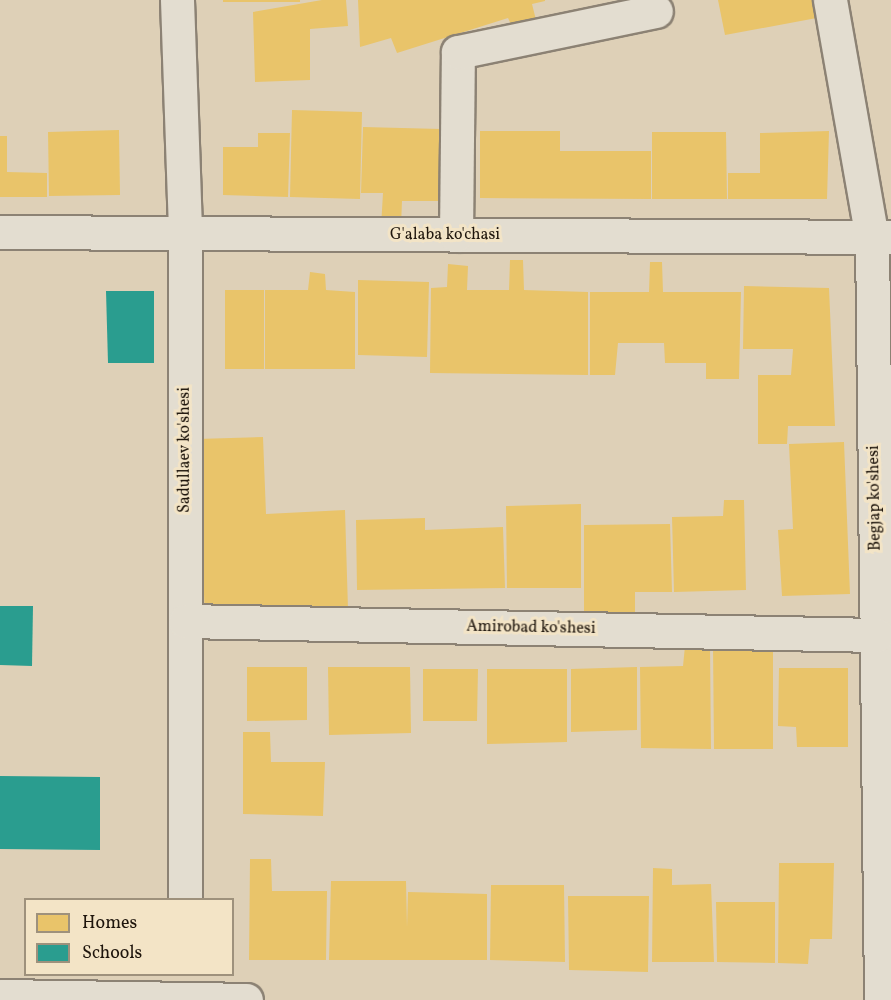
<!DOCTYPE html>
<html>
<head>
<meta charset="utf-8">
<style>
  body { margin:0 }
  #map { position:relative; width:891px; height:1000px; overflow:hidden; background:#ded0b7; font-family:Vollkorn,serif }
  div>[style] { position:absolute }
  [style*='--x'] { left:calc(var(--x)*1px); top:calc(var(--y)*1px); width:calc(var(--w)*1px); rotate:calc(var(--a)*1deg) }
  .homes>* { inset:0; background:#e9c46a }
  .schools>* { inset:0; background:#2a9d8f }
  .roads { filter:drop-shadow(2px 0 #8c8274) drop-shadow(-2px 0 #8c8274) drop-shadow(0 2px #8c8274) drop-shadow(0 -2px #8c8274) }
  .minor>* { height:33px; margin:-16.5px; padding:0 16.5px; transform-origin:16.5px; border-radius:16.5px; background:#e3ddd0 }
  span { translate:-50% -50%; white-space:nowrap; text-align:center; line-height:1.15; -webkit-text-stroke:6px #f3e4c6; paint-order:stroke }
  .street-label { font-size:16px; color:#1e150c }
  .legend { position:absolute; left:24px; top:898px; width:210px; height:78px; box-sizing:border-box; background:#f3e4c6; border:2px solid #9e917c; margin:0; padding:8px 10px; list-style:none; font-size:18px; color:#1e150c }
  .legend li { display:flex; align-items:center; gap:12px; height:30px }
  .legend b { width:30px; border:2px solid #9e917c }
</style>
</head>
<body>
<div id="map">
  <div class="homes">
    <i style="clip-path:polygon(223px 0,300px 0,300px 2px,223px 2px)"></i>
    <i style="clip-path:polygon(322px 0,346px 0,348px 26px,310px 29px,310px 80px,255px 82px,253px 12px)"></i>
    <i style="clip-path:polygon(358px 0,545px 0,545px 1px,532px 4px,539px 32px,517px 37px,508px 18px,397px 53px,391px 38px,360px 47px)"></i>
    <i style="clip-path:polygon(718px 0,819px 0,822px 17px,725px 35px)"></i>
    <i style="clip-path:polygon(292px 110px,362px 112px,360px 199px,290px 197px)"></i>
    <i style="clip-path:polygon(363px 127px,441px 129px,439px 201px,402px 201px,401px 226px,381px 227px,383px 193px,361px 193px)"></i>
    <i style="clip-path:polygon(119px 130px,120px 195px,49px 196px,48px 132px)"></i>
    <i style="clip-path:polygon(480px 131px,560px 131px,560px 151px,651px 151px,651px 199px,480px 198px)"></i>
    <i style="clip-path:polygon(829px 131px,827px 199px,728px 199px,728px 173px,760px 173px,760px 133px)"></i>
    <i style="clip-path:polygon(652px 132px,726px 132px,727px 199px,652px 199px)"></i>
    <i style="clip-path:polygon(258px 133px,290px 133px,288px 197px,223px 195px,223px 147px,258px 147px)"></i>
    <i style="clip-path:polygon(0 136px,7px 136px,7px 172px,47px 173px,47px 197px,0 197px)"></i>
    <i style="clip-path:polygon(510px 260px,523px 260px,524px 290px,588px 292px,588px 375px,430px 373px,431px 288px,447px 287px,448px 264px,468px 266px,467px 290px,509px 290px)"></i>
    <i style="clip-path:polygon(650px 262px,662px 262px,663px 292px,741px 292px,739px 379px,706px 379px,706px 363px,665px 363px,664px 343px,618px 343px,615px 375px,590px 375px,590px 292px,649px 292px)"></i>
    <i style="clip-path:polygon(310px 272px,325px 274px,326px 290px,355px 292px,355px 369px,265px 369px,265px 290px,308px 290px)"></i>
    <i style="clip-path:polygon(358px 280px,429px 282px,427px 357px,358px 355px)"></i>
    <i style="clip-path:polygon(744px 286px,829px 288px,835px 426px,788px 426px,787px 444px,758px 444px,758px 375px,791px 375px,793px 349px,743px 349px)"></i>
    <i style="clip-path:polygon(225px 290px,264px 290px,264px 369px,225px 369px)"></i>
    <i style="clip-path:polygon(263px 437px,266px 514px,345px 510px,348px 609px,205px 616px,197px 439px)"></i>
    <i style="clip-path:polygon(844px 442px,850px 594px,782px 596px,778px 530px,793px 529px,789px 444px)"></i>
    <i style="clip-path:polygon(724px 500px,744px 500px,746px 590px,674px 592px,672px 517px,723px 516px)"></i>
    <i style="clip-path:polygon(581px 504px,581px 588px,507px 588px,506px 506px)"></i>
    <i style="clip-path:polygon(425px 518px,425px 530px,503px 527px,505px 588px,357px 590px,356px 520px)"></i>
    <i style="clip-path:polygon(670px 524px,672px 592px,635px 592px,635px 614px,584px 614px,584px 525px)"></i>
    <i style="clip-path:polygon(685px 646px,710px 646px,711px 749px,641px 748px,640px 667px,683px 666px)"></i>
    <i style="clip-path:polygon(713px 646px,773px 646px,773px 749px,714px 749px)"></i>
    <i style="clip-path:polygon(247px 667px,307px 667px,307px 720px,247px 721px)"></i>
    <i style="clip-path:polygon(328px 667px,410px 667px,411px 733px,329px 735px)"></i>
    <i style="clip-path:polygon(637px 667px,637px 730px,571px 732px,571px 669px)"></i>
    <i style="clip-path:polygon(779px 668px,848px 668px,848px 747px,797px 747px,796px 727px,778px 726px)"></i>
    <i style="clip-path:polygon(423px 669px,478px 669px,477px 721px,423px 721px)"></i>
    <i style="clip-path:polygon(487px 669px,567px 669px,567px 742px,487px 744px)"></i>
    <i style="clip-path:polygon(243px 732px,270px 732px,271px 762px,325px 762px,323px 816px,243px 814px)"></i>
    <i style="clip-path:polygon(250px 859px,271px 859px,272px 891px,327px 891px,326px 960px,249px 960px)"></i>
    <i style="clip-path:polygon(779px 863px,834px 863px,832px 939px,810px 939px,808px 964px,778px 963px)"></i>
    <i style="clip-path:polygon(653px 868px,672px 869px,672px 885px,711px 884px,714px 962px,652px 962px)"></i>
    <i style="clip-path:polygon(331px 881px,406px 881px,407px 927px,408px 892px,487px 894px,487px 960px,329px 960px)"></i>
    <i style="clip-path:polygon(491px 885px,564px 885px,565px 962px,490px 960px)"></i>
    <i style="clip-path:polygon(568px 896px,649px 896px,648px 972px,569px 970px)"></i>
    <i style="clip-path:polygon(716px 902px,775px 902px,775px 963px,717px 962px)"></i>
  </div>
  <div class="schools">
    <i style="clip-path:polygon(106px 291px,154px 291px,154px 363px,108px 363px)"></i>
    <i style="clip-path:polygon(0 606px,33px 606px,32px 666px,0 665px)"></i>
    <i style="clip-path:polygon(0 776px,100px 777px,100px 850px,0 849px)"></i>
  </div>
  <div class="roads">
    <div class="minor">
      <i style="--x:177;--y:0;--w:233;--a:88"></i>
      <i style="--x:185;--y:233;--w:667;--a:90"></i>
      <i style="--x:830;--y:0;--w:241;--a:80"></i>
      <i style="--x:872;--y:237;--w:763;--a:89.32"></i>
      <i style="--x:0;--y:232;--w:891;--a:0.32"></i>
      <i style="--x:456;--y:235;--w:183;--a:-89.4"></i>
      <i style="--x:458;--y:52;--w:202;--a:-11.7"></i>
      <i style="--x:185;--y:621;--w:692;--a:1.16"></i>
      <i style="--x:0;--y:996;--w:246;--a:0.9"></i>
    </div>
  </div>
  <div class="street-label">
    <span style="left:445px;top:235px">G'alaba ko'chasi</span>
    <span style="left:185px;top:450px;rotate:-90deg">Sadullaev ko'shesi</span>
    <span style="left:875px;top:498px;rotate:-91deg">Begjap ko'shesi</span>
    <span style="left:531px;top:628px;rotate:1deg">Amirobad ko'shesi</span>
  </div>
  <ul class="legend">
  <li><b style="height:16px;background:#e9c46a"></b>Homes</li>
  <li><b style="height:16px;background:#2a9d8f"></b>Schools</li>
  </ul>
</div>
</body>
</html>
